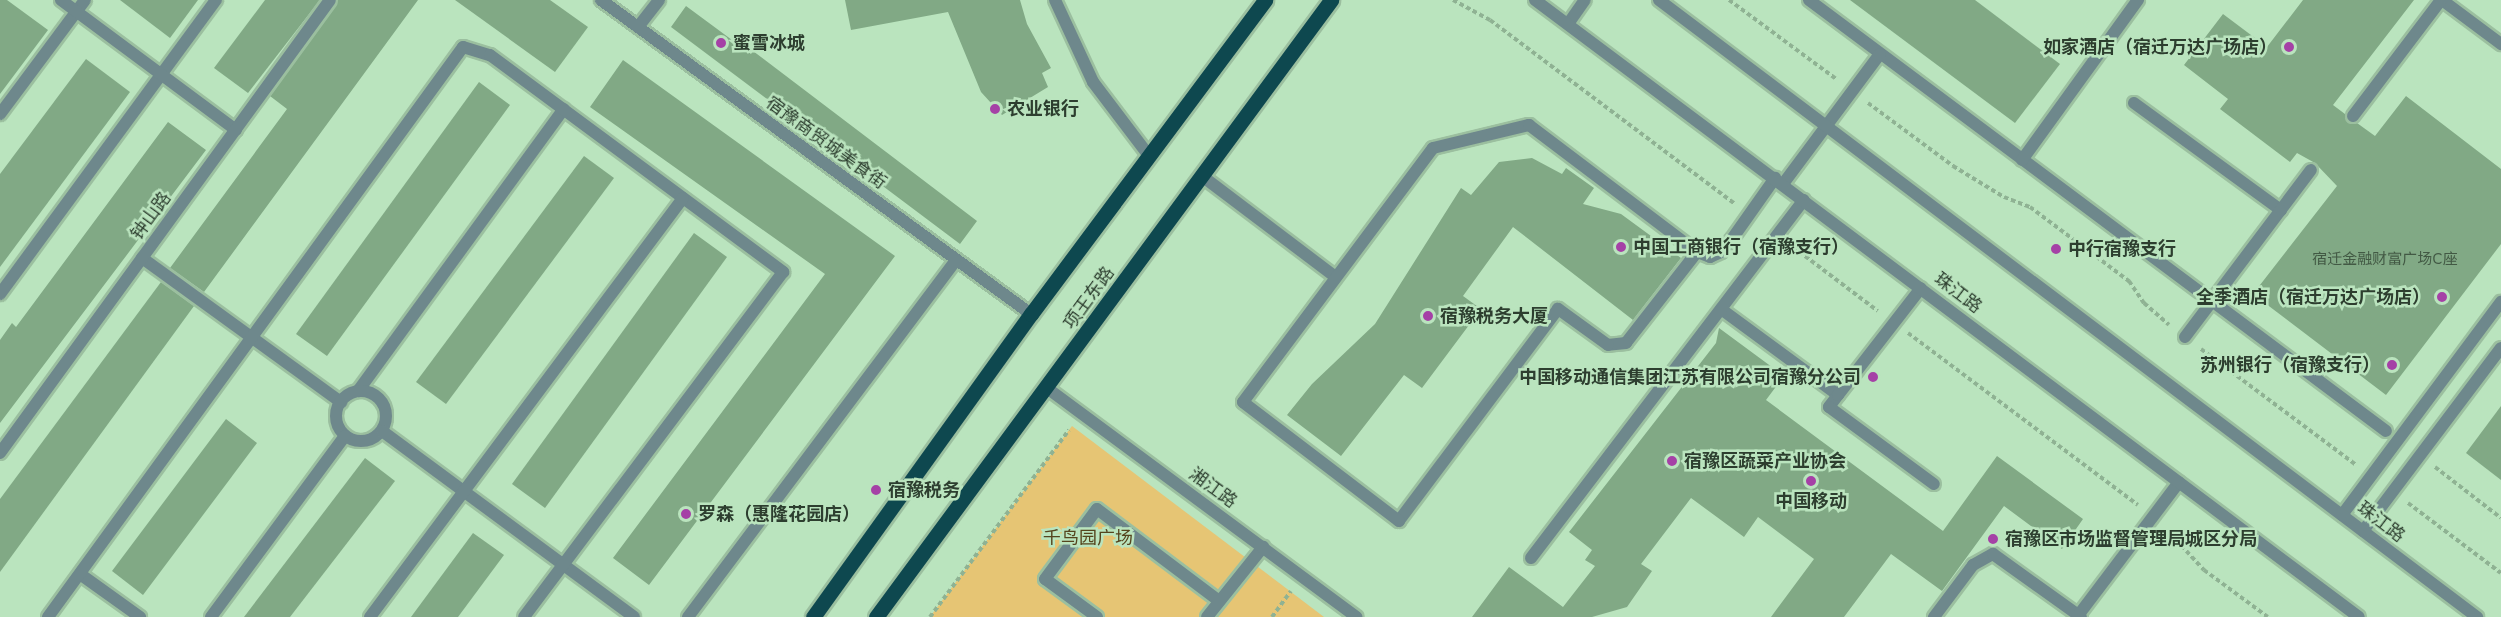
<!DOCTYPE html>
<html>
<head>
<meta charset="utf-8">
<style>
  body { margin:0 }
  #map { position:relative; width:2501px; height:617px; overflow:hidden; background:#bae4be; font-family:Mulish,"Noto Sans SC",sans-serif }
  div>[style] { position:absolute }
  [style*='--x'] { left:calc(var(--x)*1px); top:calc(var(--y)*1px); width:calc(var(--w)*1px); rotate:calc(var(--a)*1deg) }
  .green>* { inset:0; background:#e6c574 }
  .building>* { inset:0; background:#81a985 }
  .path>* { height:4px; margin-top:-2px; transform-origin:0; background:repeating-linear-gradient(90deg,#8fb293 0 4.5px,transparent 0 7.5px) }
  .roads { filter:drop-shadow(2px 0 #9bbf9f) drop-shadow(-2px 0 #9bbf9f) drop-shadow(0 2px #9bbf9f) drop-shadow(0 -2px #9bbf9f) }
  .service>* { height:12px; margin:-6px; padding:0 6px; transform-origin:6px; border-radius:6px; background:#6e888c }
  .service>.ring { margin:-6px; padding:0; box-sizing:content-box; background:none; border:12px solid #6e888c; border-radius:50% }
  .minor>* { height:12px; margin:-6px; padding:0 6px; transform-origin:6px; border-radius:6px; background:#6e888c }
  .tertiary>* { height:12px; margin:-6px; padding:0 6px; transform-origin:6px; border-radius:6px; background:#6e888c }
  .primary>* { height:15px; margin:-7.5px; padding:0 7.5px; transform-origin:7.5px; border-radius:7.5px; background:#0e484f }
  .dots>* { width:16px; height:16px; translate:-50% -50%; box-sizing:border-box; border:3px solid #bae4be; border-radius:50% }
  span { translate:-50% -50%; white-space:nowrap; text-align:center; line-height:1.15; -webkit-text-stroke:5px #bae4be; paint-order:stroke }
  .number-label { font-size:15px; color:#425944 }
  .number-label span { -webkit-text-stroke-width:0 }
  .poi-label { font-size:18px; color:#2d3e2f; font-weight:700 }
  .left { translate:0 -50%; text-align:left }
  .right { translate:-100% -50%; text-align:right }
  .street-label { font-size:18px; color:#2d3e2f }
  .park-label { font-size:18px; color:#55451e }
</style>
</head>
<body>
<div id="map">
  <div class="green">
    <i style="clip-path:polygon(1072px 426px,1324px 617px,930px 617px)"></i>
  </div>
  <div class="building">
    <i style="clip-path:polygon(0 0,7px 0,48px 30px,0 94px)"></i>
    <i style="clip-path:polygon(120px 0,198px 0,170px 38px)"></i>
    <i style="clip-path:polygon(265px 0,320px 0,248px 93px,214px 68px)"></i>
    <i style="clip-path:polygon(338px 0,418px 0,204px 292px,170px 268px,287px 109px,270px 96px)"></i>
    <i style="clip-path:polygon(455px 0,550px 0,588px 27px,555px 72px)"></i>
    <i style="clip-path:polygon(845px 0,1020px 0,1027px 24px,1051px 68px,1042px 73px,1048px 87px,1002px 115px,981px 92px,948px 12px,851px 30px)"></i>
    <i style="clip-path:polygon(1850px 0,1975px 0,2060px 64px,2015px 123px)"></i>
    <i style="clip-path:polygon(2303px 0,2414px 0,2333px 105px,2345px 114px,2349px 123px,2357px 123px,2375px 136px,2406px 96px,2501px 169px,2501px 244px,2386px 395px,2253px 294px,2337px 186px,2315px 163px,2297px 153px,2290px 162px,2220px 109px,2228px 99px,2184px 65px,2223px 14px,2267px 47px)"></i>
    <i style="clip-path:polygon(686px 6px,751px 54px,753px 51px,977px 221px,960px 244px,671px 27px)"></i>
    <i style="clip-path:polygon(86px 59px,130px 92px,0 267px,0 174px)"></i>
    <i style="clip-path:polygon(623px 60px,895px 256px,649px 585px,613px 558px,825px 274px,590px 107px)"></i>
    <i style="clip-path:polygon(479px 82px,510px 105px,327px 356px,296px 334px)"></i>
    <i style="clip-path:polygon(168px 122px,206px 150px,0 423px,0 340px,12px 323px,16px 327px)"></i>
    <i style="clip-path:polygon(584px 156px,614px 178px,446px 404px,416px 382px)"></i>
    <i style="clip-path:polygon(1532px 158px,1562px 174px,1566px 168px,1594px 188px,1583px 204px,1621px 214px,1681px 258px,1633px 320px,1513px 227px,1463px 296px,1481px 309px,1422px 388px,1404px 375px,1341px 456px,1287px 415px,1312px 384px,1375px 324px,1461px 188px,1471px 195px,1499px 162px)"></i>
    <i style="clip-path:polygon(694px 233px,727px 257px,545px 508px,512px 484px)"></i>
    <i style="clip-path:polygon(161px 282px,194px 306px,0 572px,0 499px)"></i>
    <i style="clip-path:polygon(1719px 328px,1784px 376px,1766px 400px,1943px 531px,1997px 456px,2083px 519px,2062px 549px,2004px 506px,1942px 591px,1891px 554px,1844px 617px,1771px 617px,1814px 559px,1758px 517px,1744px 537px,1691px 498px,1641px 564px,1652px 571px,1627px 607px,1592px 617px,1472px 617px,1509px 567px,1563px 607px,1595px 566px,1585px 560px,1592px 550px,1569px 532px,1716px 343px)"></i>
    <i style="clip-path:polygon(2501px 406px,2501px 480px,2466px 453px)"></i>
    <i style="clip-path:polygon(226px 419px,257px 443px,143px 595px,112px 571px)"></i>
    <i style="clip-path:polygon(365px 458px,395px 481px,290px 617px,244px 617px)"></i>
    <i style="clip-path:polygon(473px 533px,504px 555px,458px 617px,411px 617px)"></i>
  </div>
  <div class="path">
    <i style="--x:1453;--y:0;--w:42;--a:28.4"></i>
    <i style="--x:1490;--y:20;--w:305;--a:36.9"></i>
    <i style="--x:1729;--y:0;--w:133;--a:36.4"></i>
    <i style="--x:1868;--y:103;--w:106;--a:36.5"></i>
    <i style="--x:1953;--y:166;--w:60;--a:31.3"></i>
    <i style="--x:2004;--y:197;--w:28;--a:21"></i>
    <i style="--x:2030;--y:207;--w:124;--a:36.8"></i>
    <i style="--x:2129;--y:281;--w:27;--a:56"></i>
    <i style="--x:2144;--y:303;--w:33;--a:41"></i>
    <i style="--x:1793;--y:247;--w:106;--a:37"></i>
    <i style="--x:1908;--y:333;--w:287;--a:36.8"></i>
    <i style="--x:2201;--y:349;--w:194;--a:36.8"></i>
    <i style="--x:2435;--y:467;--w:83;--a:37.7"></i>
    <i style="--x:2408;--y:503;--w:116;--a:37"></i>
    <i style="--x:2166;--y:529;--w:56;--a:47.2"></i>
    <i style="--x:2204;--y:570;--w:79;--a:36.3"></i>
    <i style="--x:930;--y:617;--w:233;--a:-53.4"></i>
    <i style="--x:1272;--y:617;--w:32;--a:-54"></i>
  </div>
  <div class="roads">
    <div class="service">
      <i style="--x:1055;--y:0;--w:90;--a:65.1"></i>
      <i style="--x:1093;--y:82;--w:94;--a:52.8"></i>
      <i style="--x:1809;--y:0;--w:720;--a:36.76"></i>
      <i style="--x:2442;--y:0;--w:74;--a:36.7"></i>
      <i style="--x:1568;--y:24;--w:29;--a:-55"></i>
      <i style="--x:638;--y:27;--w:34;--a:-52"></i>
      <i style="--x:2134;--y:103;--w:182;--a:36.1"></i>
      <i style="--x:0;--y:114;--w:142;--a:-53.3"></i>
      <i style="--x:2353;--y:116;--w:146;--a:-52.8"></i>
      <i style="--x:2022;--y:160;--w:198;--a:-54.1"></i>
      <i style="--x:1202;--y:176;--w:166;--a:37.1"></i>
      <i style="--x:1783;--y:184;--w:162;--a:-53.3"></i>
      <i style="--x:1697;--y:252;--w:115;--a:128"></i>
      <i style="--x:1626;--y:343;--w:18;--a:174"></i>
      <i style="--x:1608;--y:345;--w:62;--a:-144.2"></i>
      <i style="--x:1558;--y:309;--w:265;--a:126.9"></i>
      <i style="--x:1399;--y:521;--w:196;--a:-142.7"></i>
      <i style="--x:1243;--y:402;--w:317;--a:-53.2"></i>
      <i style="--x:1433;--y:148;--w:99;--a:-13.5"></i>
      <i style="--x:1529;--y:125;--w:211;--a:37.1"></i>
      <i style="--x:1697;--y:252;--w:14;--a:21"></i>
      <i style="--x:1710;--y:257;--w:12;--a:-24"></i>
      <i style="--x:1721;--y:252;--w:17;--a:-50"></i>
      <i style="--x:1732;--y:239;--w:75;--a:-54.8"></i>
      <i style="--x:142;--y:258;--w:246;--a:35.9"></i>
      <i style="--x:0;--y:294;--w:365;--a:-53.7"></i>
      <i style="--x:1721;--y:309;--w:145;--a:36.3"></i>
      <i style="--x:1838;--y:395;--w:15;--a:127"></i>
      <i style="--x:1829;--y:407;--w:130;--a:36.3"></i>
      <i style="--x:2185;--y:337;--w:209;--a:-53"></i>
      <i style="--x:358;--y:391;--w:349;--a:-53.9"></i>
      <i class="ring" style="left:336px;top:391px;width:38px;height:38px"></i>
      <i style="--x:1838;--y:395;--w:135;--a:-52.2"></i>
      <i style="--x:382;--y:431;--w:313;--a:36.4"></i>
      <i style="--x:2342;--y:515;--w:266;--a:-53.3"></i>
      <i style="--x:2363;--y:531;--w:229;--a:-53"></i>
      <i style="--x:1531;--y:558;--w:450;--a:-52.7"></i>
      <i style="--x:80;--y:574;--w:74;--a:35.6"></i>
      <i style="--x:48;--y:617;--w:705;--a:-53.94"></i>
      <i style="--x:463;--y:47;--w:28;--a:17"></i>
      <i style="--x:490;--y:55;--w:365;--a:36.5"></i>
      <i style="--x:783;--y:272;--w:431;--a:126.9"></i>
      <i style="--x:211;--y:617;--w:225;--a:-53.5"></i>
      <i style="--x:370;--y:617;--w:523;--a:-53.24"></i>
      <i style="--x:688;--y:617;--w:446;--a:-53.1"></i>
      <i style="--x:1097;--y:617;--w:64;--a:-143.8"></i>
      <i style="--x:1045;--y:579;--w:87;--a:-53.4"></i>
      <i style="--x:1097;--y:509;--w:153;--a:37"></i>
      <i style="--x:1207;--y:617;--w:90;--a:-51.3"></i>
      <i style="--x:1934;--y:617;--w:65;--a:-53.1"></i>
      <i style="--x:1973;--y:565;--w:23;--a:-29"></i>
      <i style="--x:1993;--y:554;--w:108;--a:35.6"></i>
      <i style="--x:2077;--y:617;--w:169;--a:-52.9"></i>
    </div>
    <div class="minor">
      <i style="--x:61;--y:0;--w:218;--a:36.6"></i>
      <i style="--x:601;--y:0;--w:532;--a:36.14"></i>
      <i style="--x:1047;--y:388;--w:385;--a:36.5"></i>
      <i style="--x:0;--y:453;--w:560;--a:-53.93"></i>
    </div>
    <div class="tertiary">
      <i style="--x:1535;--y:0;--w:1029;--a:36.83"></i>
      <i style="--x:1659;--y:0;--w:1025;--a:37.03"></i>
    </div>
    <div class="primary">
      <i style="--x:813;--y:617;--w:373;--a:-54.3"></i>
      <i style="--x:1031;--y:314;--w:392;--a:-53.3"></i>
      <i style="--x:876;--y:617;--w:767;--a:-53.59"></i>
    </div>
  </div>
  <div class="dots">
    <i style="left:721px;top:43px;background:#a541a6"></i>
    <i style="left:2289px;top:47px;background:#a541a6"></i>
    <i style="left:995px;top:109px;background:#a541a6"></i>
    <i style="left:1621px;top:247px;background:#a541a6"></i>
    <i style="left:2056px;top:249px;background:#a541a6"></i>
    <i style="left:2442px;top:297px;background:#a541a6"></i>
    <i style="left:1428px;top:316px;background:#a541a6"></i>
    <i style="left:2392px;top:365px;background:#a541a6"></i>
    <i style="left:1873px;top:377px;background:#a541a6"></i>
    <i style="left:1672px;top:461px;background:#a541a6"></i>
    <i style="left:1811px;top:481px;background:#a541a6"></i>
    <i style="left:876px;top:490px;background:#a541a6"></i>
    <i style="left:686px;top:514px;background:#a541a6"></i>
    <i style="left:1993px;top:539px;background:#a541a6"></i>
  </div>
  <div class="number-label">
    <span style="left:2385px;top:259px">宿迁金融财富广场C座</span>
  </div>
  <div class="poi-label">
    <span class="left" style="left:733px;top:43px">蜜雪冰城</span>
    <span class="right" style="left:2277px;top:47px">如家酒店（宿迁万达广场店）</span>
    <span class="left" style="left:1007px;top:109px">农业银行</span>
    <span class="left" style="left:1633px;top:247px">中国工商银行（宿豫支行）</span>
    <span class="left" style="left:2068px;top:249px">中行宿豫支行</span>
    <span class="right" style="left:2430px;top:297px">全季酒店（宿迁万达广场店）</span>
    <span class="left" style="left:1440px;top:316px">宿豫税务大厦</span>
    <span class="right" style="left:2380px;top:365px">苏州银行（宿豫支行）</span>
    <span class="right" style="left:1861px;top:377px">中国移动通信集团江苏有限公司宿豫分公司</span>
    <span class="left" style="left:1684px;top:461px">宿豫区蔬菜产业协会</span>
    <span class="left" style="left:888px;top:490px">宿豫税务</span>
    <span style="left:1811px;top:501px">中国移动</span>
    <span class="left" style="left:698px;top:514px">罗森（惠隆花园店）</span>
    <span class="left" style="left:2005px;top:539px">宿豫区市场监督管理局城区分局</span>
  </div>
  <div class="street-label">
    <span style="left:826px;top:143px;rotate:36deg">宿豫商贸城美食街</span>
    <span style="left:151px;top:216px;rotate:-54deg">钟山路</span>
    <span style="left:1958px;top:293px;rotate:37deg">珠江路</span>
    <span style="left:1089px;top:298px;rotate:-54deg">项王东路</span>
    <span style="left:1213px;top:488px;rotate:36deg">湘江路</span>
    <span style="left:2381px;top:522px;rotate:37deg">珠江路</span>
  </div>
  <div class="park-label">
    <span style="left:1088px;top:538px">千鸟园广场</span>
  </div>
</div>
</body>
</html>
